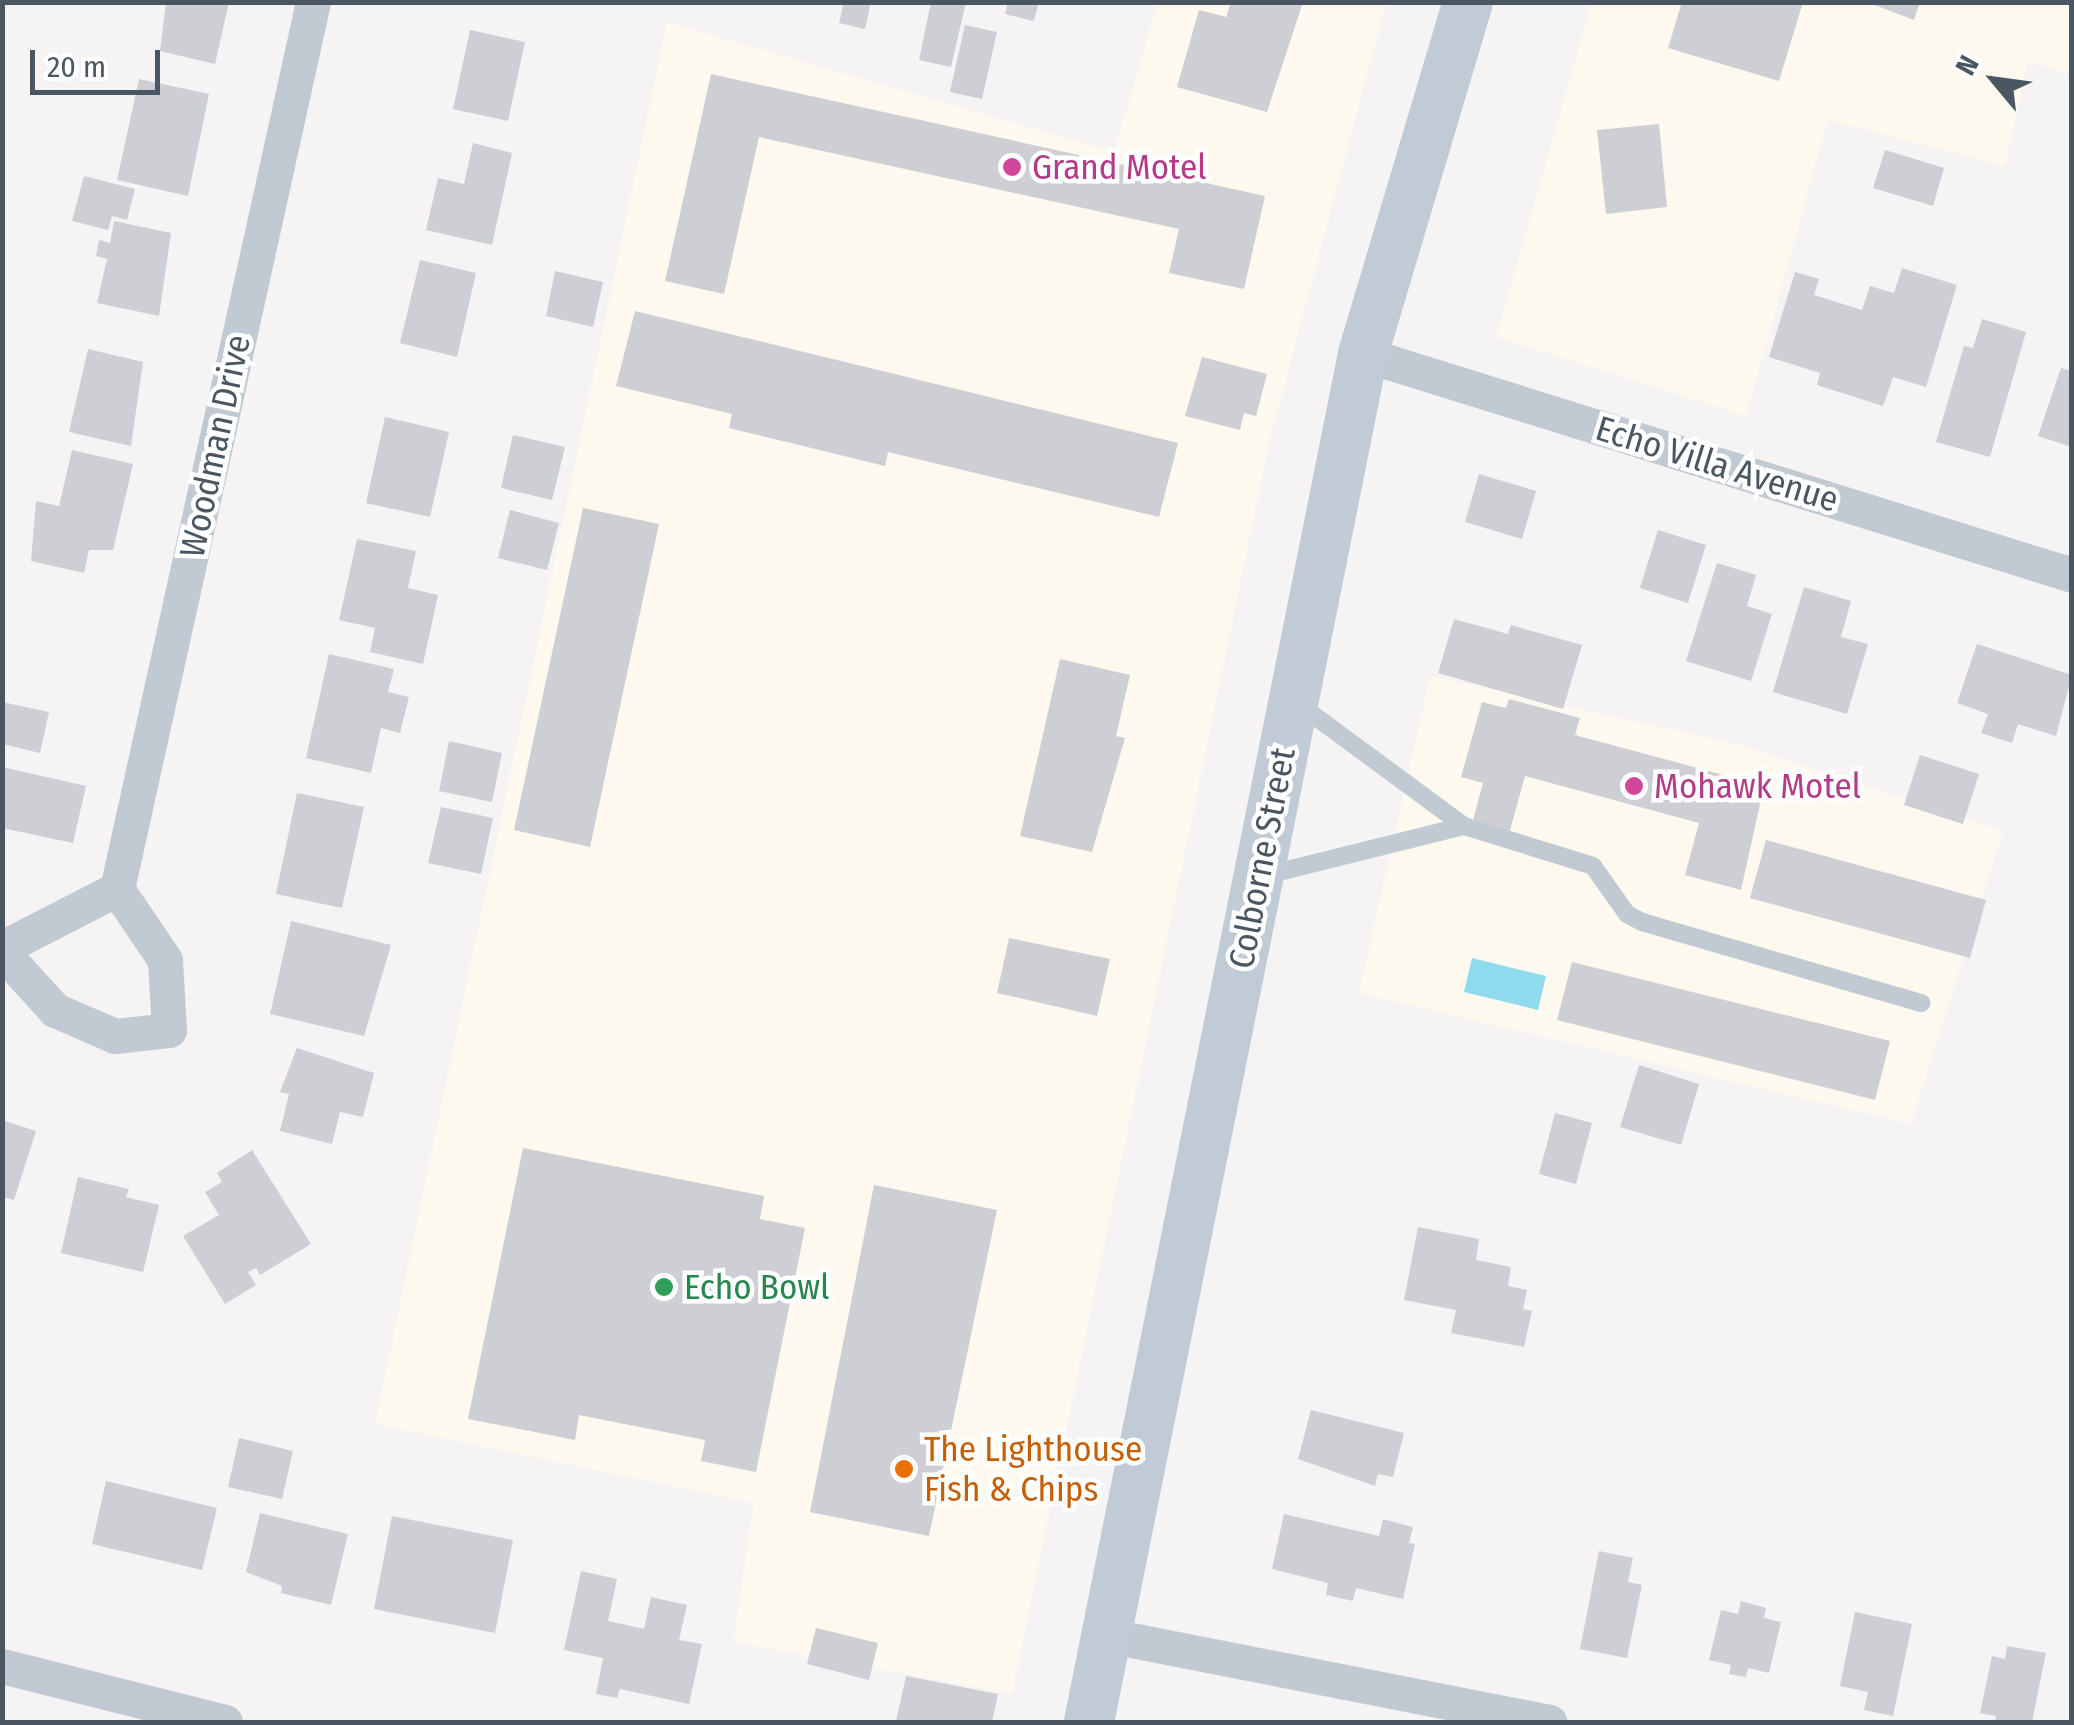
<!DOCTYPE html>
<html>
<head>
<meta charset="utf-8">
<style>
  body { margin:0 }
  #map { position:relative; width:2074px; height:1725px; overflow:hidden; background:#f5f3f3; font-family:"Fira Sans Condensed",sans-serif }
  div>[style] { position:absolute }
  [style*='--x'] { left:calc(var(--x)*1px); top:calc(var(--y)*1px); width:calc(var(--w)*1px); rotate:calc(var(--a)*1deg) }
  .commercial>* { inset:0; background:#fdf9ef }
  .water>* { inset:0; background:#90daee }
  .building>* { inset:0; background:#cdcfd5 }
  .lane>* { height:18px; margin:-9px; padding:0 9px; transform-origin:9px; border-radius:9px; background:#c1cad2 }
  .street>* { height:35px; margin:-17.5px; padding:0 17.5px; transform-origin:17.5px; border-radius:17.5px; background:#c1cad2 }
  .secondary>* { height:50px; margin:-25px; padding:0 25px; transform-origin:25px; border-radius:25px; background:#c1cbd6 }
  .dots>* { width:28px; height:28px; translate:-50% -50%; box-sizing:border-box; border:5px solid #fff; border-radius:50% }
  span { translate:-50% -50%; white-space:nowrap; text-align:center; line-height:1.15; -webkit-text-stroke:9px #fff; paint-order:stroke }
  .hotel-label { font-size:35px; color:#b23c85 }
  .left { translate:0 -50%; text-align:left }
  .street-label { font-size:35px; color:#4a5661 }
  .leisure-label { font-size:35px; color:#27864d }
  .food-label { font-size:35px; color:#c56008 }
  .frame { position:absolute; inset:0; border:5px solid #4a5661; pointer-events:none }
  .north { position:absolute; left:1944px; top:30px; width:100px; height:100px; -webkit-text-stroke:8px #fff; paint-order:stroke; rotate:299deg; font-size:28px; font-weight:700; line-height:40px; text-align:center; color:#4a5661 }
  .north::after { content:''; display:block; margin:auto; width:35px; height:45px; background:#4a5661; clip-path:polygon(50% 0,100% 100%,50% 72%,0 100%) }
  .scale { position:absolute; left:30px; top:50px; width:130px; height:45px; box-sizing:border-box; border:5px solid #4a5661; border-top:0; padding-left:12px; font-size:30px; line-height:35px; white-space:nowrap; color:#4a5661; -webkit-text-stroke:8px #fff; paint-order:stroke }
</style>
</head>
<body>
<div id="map">
  <div class="commercial">
    <i style="clip-path:polygon(1158px 3px,1386px 3px,1269px 443px,1012px 1694px,734px 1642px,753px 1503px,375px 1424px,667px 22px,1114px 152px)"></i>
    <i style="clip-path:polygon(1592px 3px,2071px 3px,2071px 75px,2028px 61px,2005px 166px,1828px 120px,1746px 416px,1496px 337px)"></i>
    <i style="clip-path:polygon(1430px 676px,1738px 744px,2003px 831px,1911px 1124px,1359px 993px)"></i>
  </div>
  <div class="water">
    <i style="clip-path:polygon(1472px 958px,1546px 976px,1538px 1010px,1464px 992px)"></i>
  </div>
  <div class="building">
    <i style="clip-path:polygon(166px 2px,229px 2px,215px 64px,160px 51px)"></i>
    <i style="clip-path:polygon(844px 2px,871px 2px,865px 29px,839px 23px)"></i>
    <i style="clip-path:polygon(931px 2px,966px 2px,951px 67px,919px 60px)"></i>
    <i style="clip-path:polygon(1008px 2px,1039px 2px,1034px 21px,1005px 14px)"></i>
    <i style="clip-path:polygon(1231px 2px,1303px 2px,1267px 112px,1177px 87px,1199px 10px,1226px 17px)"></i>
    <i style="clip-path:polygon(1682px 2px,1803px 2px,1779px 81px,1668px 48px)"></i>
    <i style="clip-path:polygon(1867px 2px,1920px 2px,1914px 20px)"></i>
    <i style="clip-path:polygon(965px 25px,997px 32px,982px 99px,950px 92px)"></i>
    <i style="clip-path:polygon(470px 30px,525px 42px,508px 121px,453px 109px)"></i>
    <i style="clip-path:polygon(711px 74px,1265px 196px,1244px 289px,1169px 273px,1179px 229px,759px 137px,724px 294px,665px 281px)"></i>
    <i style="clip-path:polygon(139px 79px,209px 94px,188px 196px,117px 180px)"></i>
    <i style="clip-path:polygon(1659px 124px,1667px 207px,1606px 214px,1597px 130px)"></i>
    <i style="clip-path:polygon(473px 143px,512px 153px,492px 245px,426px 230px,438px 178px,464px 184px)"></i>
    <i style="clip-path:polygon(1885px 150px,1944px 168px,1933px 206px,1873px 188px)"></i>
    <i style="clip-path:polygon(84px 176px,135px 189px,127px 220px,112px 216px,108px 230px,72px 221px)"></i>
    <i style="clip-path:polygon(114px 221px,171px 233px,159px 316px,97px 303px,107px 259px,96px 256px,99px 240px,110px 243px)"></i>
    <i style="clip-path:polygon(420px 260px,476px 273px,457px 357px,400px 343px)"></i>
    <i style="clip-path:polygon(1902px 268px,1957px 285px,1926px 387px,1893px 377px,1883px 406px,1817px 385px,1820px 373px,1769px 357px,1795px 272px,1819px 279px,1814px 295px,1862px 310px,1870px 286px,1894px 293px)"></i>
    <i style="clip-path:polygon(555px 271px,603px 282px,593px 327px,546px 316px)"></i>
    <i style="clip-path:polygon(635px 311px,1178px 443px,1159px 517px,888px 452px,885px 466px,729px 428px,732px 414px,616px 386px)"></i>
    <i style="clip-path:polygon(1982px 319px,2026px 332px,1990px 457px,1936px 442px,1964px 346px,1973px 348px)"></i>
    <i style="clip-path:polygon(88px 349px,143px 362px,131px 446px,69px 432px)"></i>
    <i style="clip-path:polygon(1202px 357px,1267px 374px,1256px 416px,1244px 413px,1240px 430px,1185px 416px)"></i>
    <i style="clip-path:polygon(2061px 368px,2072px 371px,2072px 447px,2038px 436px)"></i>
    <i style="clip-path:polygon(385px 417px,449px 432px,430px 517px,366px 503px)"></i>
    <i style="clip-path:polygon(513px 435px,565px 447px,552px 500px,501px 488px)"></i>
    <i style="clip-path:polygon(72px 450px,133px 464px,113px 550px,89px 550px,84px 573px,31px 561px,36px 501px,59px 506px)"></i>
    <i style="clip-path:polygon(1479px 474px,1536px 491px,1522px 539px,1465px 522px)"></i>
    <i style="clip-path:polygon(583px 508px,659px 524px,590px 847px,514px 830px)"></i>
    <i style="clip-path:polygon(510px 510px,559px 523px,547px 570px,498px 558px)"></i>
    <i style="clip-path:polygon(1658px 530px,1706px 545px,1688px 603px,1640px 588px)"></i>
    <i style="clip-path:polygon(357px 539px,416px 551px,408px 588px,438px 595px,423px 664px,370px 652px,375px 628px,339px 620px)"></i>
    <i style="clip-path:polygon(1717px 563px,1756px 575px,1747px 606px,1772px 614px,1751px 681px,1686px 661px)"></i>
    <i style="clip-path:polygon(1804px 587px,1851px 601px,1841px 637px,1868px 644px,1847px 714px,1773px 692px)"></i>
    <i style="clip-path:polygon(1454px 619px,1508px 634px,1511px 625px,1582px 645px,1563px 709px,1438px 673px)"></i>
    <i style="clip-path:polygon(1977px 644px,2072px 675px,2056px 736px,2018px 724px,2012px 743px,1981px 733px,1988px 714px,1957px 703px)"></i>
    <i style="clip-path:polygon(329px 654px,394px 669px,388px 692px,409px 697px,400px 733px,381px 728px,371px 773px,306px 758px)"></i>
    <i style="clip-path:polygon(1060px 659px,1130px 675px,1116px 736px,1125px 738px,1092px 852px,1020px 836px)"></i>
    <i style="clip-path:polygon(1509px 699px,1580px 718px,1575px 735px,1764px 786px,1741px 890px,1685px 875px,1699px 823px,1525px 776px,1509px 834px,1472px 824px,1483px 783px,1461px 777px,1482px 702px,1506px 708px)"></i>
    <i style="clip-path:polygon(2px 702px,49px 712px,40px 753px,2px 744px)"></i>
    <i style="clip-path:polygon(449px 741px,502px 753px,492px 802px,439px 791px)"></i>
    <i style="clip-path:polygon(1920px 755px,1979px 774px,1963px 824px,1904px 805px)"></i>
    <i style="clip-path:polygon(2px 767px,86px 786px,73px 843px,2px 828px)"></i>
    <i style="clip-path:polygon(297px 793px,364px 807px,342px 908px,276px 894px)"></i>
    <i style="clip-path:polygon(441px 807px,493px 818px,481px 874px,428px 863px)"></i>
    <i style="clip-path:polygon(1766px 840px,1986px 900px,1970px 958px,1750px 898px)"></i>
    <i style="clip-path:polygon(291px 921px,391px 945px,364px 1036px,270px 1014px)"></i>
    <i style="clip-path:polygon(1009px 938px,1110px 959px,1097px 1016px,997px 993px)"></i>
    <i style="clip-path:polygon(1572px 962px,1890px 1041px,1875px 1100px,1557px 1020px)"></i>
    <i style="clip-path:polygon(297px 1048px,374px 1073px,363px 1117px,340px 1112px,332px 1144px,280px 1131px,289px 1094px,280px 1092px)"></i>
    <i style="clip-path:polygon(1639px 1065px,1699px 1084px,1681px 1145px,1620px 1127px)"></i>
    <i style="clip-path:polygon(1555px 1113px,1592px 1123px,1576px 1184px,1539px 1174px)"></i>
    <i style="clip-path:polygon(2px 1120px,36px 1131px,14px 1200px,2px 1197px)"></i>
    <i style="clip-path:polygon(523px 1148px,764px 1196px,760px 1219px,805px 1228px,756px 1472px,701px 1461px,705px 1440px,579px 1415px,575px 1440px,468px 1419px)"></i>
    <i style="clip-path:polygon(252px 1150px,311px 1244px,260px 1275px,256px 1268px,248px 1272px,256px 1285px,225px 1304px,183px 1236px,219px 1215px,205px 1192px,222px 1182px,217px 1173px)"></i>
    <i style="clip-path:polygon(78px 1177px,129px 1189px,126px 1197px,159px 1205px,143px 1272px,61px 1253px)"></i>
    <i style="clip-path:polygon(874px 1185px,997px 1210px,929px 1536px,810px 1512px)"></i>
    <i style="clip-path:polygon(1418px 1227px,1479px 1239px,1476px 1260px,1511px 1267px,1508px 1286px,1527px 1290px,1523px 1309px,1532px 1311px,1524px 1347px,1451px 1333px,1456px 1310px,1404px 1300px)"></i>
    <i style="clip-path:polygon(1311px 1410px,1404px 1433px,1393px 1477px,1378px 1474px,1375px 1486px,1298px 1459px)"></i>
    <i style="clip-path:polygon(239px 1438px,293px 1451px,282px 1499px,228px 1487px)"></i>
    <i style="clip-path:polygon(106px 1481px,217px 1508px,202px 1570px,92px 1544px)"></i>
    <i style="clip-path:polygon(260px 1513px,348px 1534px,331px 1605px,281px 1593px,282px 1586px,246px 1572px)"></i>
    <i style="clip-path:polygon(1284px 1514px,1379px 1536px,1383px 1519px,1413px 1527px,1409px 1543px,1415px 1544px,1403px 1599px,1356px 1588px,1353px 1601px,1326px 1595px,1328px 1583px,1272px 1569px)"></i>
    <i style="clip-path:polygon(392px 1516px,513px 1540px,495px 1633px,374px 1609px)"></i>
    <i style="clip-path:polygon(1599px 1551px,1633px 1558px,1628px 1582px,1642px 1585px,1627px 1658px,1580px 1649px)"></i>
    <i style="clip-path:polygon(581px 1571px,617px 1579px,608px 1621px,644px 1629px,651px 1597px,687px 1605px,679px 1640px,702px 1644px,689px 1704px,620px 1689px,617px 1698px,596px 1694px,603px 1658px,564px 1650px)"></i>
    <i style="clip-path:polygon(1741px 1601px,1766px 1608px,1764px 1618px,1781px 1622px,1769px 1673px,1748px 1668px,1746px 1677px,1729px 1674px,1731px 1665px,1709px 1660px,1721px 1610px,1738px 1614px)"></i>
    <i style="clip-path:polygon(1855px 1612px,1912px 1624px,1893px 1716px,1864px 1710px,1868px 1692px,1840px 1686px)"></i>
    <i style="clip-path:polygon(816px 1628px,878px 1643px,869px 1680px,807px 1664px)"></i>
    <i style="clip-path:polygon(2007px 1646px,2046px 1653px,2032px 1722px,1995px 1722px,1996px 1716px,1980px 1713px,1992px 1656px,2005px 1659px)"></i>
    <i style="clip-path:polygon(906px 1676px,998px 1694px,992px 1722px,896px 1721px)"></i>
  </div>
  <div class="lane">
    <i style="--x:1464;--y:826;--w:135;--a:17.2"></i>
    <i style="--x:1593;--y:866;--w:59;--a:54.7"></i>
    <i style="--x:1627;--y:914;--w:17;--a:28"></i>
    <i style="--x:1642;--y:922;--w:291;--a:16.2"></i>
    <i style="--x:1263;--y:876;--w:207;--a:-14"></i>
    <i style="--x:1464;--y:826;--w:207;--a:-143.6"></i>
  </div>
  <div class="street">
    <i style="--x:1363;--y:354;--w:743;--a:17.31"></i>
    <i style="--x:2;--y:948;--w:129;--a:-27.2"></i>
    <i style="--x:2;--y:952;--w:79;--a:47.6"></i>
    <i style="--x:55;--y:1010;--w:65;--a:23.4"></i>
    <i style="--x:115;--y:1036;--w:54;--a:-6.3"></i>
    <i style="--x:169;--y:1030;--w:70;--a:-93.3"></i>
    <i style="--x:165;--y:960;--w:86;--a:-124.1"></i>
    <i style="--x:117;--y:889;--w:908;--a:-77.54"></i>
    <i style="--x:1106;--y:1635;--w:452;--a:11.1"></i>
    <i style="--x:2;--y:1666;--w:230;--a:14.1"></i>
  </div>
  <div class="secondary">
    <i style="--x:1089;--y:1722;--w:1395;--a:-78.67"></i>
    <i style="--x:1363;--y:354;--w:367;--a:-73.4"></i>
  </div>
  <div class="dots">
    <i style="left:1012px;top:167px;background:#d1479c"></i>
    <i style="left:1634px;top:786px;background:#d1479c"></i>
    <i style="left:664px;top:1287px;background:#2e9e5b"></i>
    <i style="left:904px;top:1469px;background:#e8710a"></i>
  </div>
  <div class="hotel-label">
    <span class="left" style="left:1032px;top:167px">Grand Motel</span>
    <span class="left" style="left:1654px;top:786px">Mohawk Motel</span>
  </div>
  <div class="street-label">
    <span style="left:215px;top:446px;rotate:-78deg">Woodman Drive</span>
    <span style="left:1717px;top:464px;rotate:17deg">Echo Villa Avenue</span>
    <span style="left:1262px;top:858px;rotate:-79deg">Colborne Street</span>
  </div>
  <div class="leisure-label">
    <span class="left" style="left:684px;top:1287px">Echo Bowl</span>
  </div>
  <div class="food-label">
    <span class="left" style="left:924px;top:1469px">The Lighthouse<br>Fish &amp; Chips</span>
  </div>
  <div class="frame"></div>
  <div class="north">N</div>
  <div class="scale">20 m</div>
</div>
</body>
</html>
